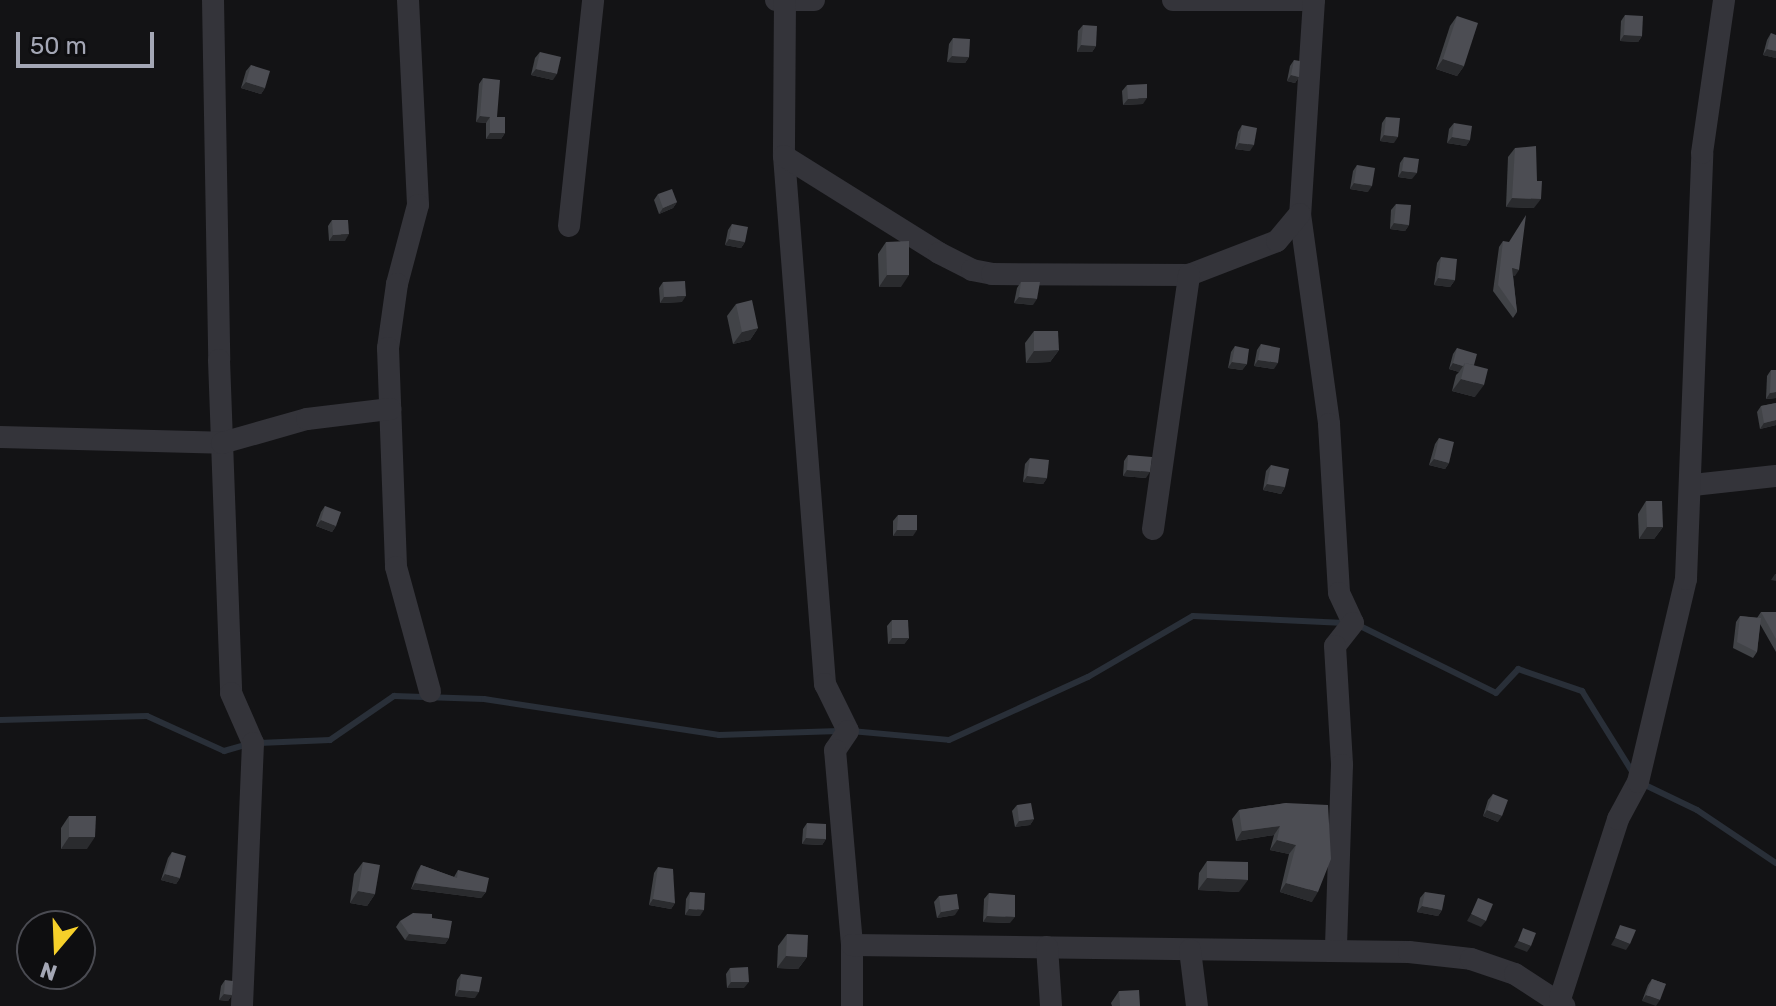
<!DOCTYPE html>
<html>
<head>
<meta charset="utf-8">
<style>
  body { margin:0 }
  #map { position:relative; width:1776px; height:1006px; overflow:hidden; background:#131315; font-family:Rubik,sans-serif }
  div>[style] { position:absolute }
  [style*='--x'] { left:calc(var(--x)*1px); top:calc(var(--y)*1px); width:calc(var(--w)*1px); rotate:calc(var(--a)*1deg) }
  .stream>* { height:6px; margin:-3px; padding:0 3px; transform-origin:3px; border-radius:3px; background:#292f38 }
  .minor>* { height:22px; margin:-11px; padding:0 11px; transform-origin:11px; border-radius:11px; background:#34343a }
  .wall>* { inset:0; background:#414347 }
  .shaded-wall>* { inset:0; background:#2a2b2e }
  .building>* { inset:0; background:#4c4d53 }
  span { translate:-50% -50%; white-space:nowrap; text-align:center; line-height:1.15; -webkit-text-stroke:6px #0e0e10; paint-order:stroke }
  .north { position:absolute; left:16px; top:910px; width:80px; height:80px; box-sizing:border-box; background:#0e0e10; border:2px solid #4a4b52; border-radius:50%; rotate:199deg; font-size:22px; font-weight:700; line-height:32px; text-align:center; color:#a4a7b5 }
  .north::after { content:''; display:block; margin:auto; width:28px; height:36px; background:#f6d02a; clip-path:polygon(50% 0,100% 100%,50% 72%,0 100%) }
  .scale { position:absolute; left:16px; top:32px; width:138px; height:36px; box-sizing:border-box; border:4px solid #a4a7b5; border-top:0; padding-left:10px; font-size:24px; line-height:28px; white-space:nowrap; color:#a4a7b5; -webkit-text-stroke:6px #0e0e10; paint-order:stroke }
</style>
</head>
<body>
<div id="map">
  <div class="stream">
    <i style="--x:1356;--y:624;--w:156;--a:26.2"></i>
    <i style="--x:1496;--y:693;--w:33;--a:-47"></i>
    <i style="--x:1518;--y:669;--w:68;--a:19"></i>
    <i style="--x:1582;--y:691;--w:97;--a:58.1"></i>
    <i style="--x:0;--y:720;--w:147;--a:-1.6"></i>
    <i style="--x:147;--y:716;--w:85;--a:24.4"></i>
    <i style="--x:224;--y:751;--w:25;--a:-16"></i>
    <i style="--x:851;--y:731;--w:98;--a:5.2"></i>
    <i style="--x:949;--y:740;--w:153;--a:-24.4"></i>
    <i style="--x:1088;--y:677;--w:121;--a:-30.2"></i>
    <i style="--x:1193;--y:616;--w:152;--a:2.6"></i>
    <i style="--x:259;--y:743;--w:71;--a:-2.4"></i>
    <i style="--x:330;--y:740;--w:78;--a:-34.5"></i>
    <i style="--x:394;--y:696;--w:90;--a:1.9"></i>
    <i style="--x:484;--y:699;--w:238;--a:8.7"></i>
    <i style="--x:719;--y:735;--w:120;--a:-1.9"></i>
    <i style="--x:1643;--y:784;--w:60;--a:25.7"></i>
    <i style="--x:1697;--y:810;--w:95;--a:33.9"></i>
  </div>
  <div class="minor">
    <i style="--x:213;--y:0;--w:360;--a:89"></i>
    <i style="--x:219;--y:360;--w:333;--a:87.9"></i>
    <i style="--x:231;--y:693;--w:55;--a:66.3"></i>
    <i style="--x:253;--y:743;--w:263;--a:92.4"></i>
    <i style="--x:408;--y:0;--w:205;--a:87.2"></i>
    <i style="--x:418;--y:205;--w:82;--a:104.9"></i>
    <i style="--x:397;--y:284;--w:65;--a:98"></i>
    <i style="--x:388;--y:348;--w:219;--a:87.9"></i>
    <i style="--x:396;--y:567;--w:129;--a:74.7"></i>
    <i style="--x:776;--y:0;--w:38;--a:0"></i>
    <i style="--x:785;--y:0;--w:156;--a:90.4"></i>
    <i style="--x:784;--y:156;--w:530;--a:85.56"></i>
    <i style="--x:825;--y:684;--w:52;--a:63.9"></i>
    <i style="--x:848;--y:731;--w:23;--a:124"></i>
    <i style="--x:835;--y:750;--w:196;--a:85"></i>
    <i style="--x:852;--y:945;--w:61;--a:90"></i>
    <i style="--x:1173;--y:0;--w:141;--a:0"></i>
    <i style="--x:1314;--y:0;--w:214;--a:93.7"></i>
    <i style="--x:1300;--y:214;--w:212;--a:82.1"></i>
    <i style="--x:1329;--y:424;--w:169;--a:86.6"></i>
    <i style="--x:1339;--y:593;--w:33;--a:65"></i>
    <i style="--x:1353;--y:623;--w:29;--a:128"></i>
    <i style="--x:1335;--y:646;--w:119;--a:86.6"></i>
    <i style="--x:1342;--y:765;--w:185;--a:91.9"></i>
    <i style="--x:784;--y:156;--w:183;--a:32"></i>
    <i style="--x:939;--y:253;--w:37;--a:27"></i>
    <i style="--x:972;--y:270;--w:20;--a:11"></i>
    <i style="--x:992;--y:274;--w:197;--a:0.3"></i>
    <i style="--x:1189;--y:275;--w:94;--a:-21.1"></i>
    <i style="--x:1277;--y:241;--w:35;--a:-50"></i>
    <i style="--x:569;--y:226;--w:227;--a:-83.9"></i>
    <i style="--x:0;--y:437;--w:222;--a:1.5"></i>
    <i style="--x:222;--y:443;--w:88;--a:-15.8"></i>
    <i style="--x:307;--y:419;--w:84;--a:-6.9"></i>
    <i style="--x:1693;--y:485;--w:83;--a:-6.2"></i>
    <i style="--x:1153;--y:529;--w:257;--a:-81.9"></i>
    <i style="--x:852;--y:945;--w:557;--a:0.72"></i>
    <i style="--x:1409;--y:952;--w:62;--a:6.4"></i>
    <i style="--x:1471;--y:959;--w:46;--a:18.8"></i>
    <i style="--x:1515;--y:974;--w:59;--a:33.1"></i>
    <i style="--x:1047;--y:947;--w:59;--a:86.1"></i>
    <i style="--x:1190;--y:950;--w:56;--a:82.9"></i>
    <i style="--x:1560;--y:999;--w:189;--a:-72.1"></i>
    <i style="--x:1618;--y:819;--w:42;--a:-61.6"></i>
    <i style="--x:1638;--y:782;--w:209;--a:-76.7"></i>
    <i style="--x:1686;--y:579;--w:426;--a:-87.8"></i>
    <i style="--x:1702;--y:153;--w:155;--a:-81.8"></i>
  </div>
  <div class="wall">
    <i style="clip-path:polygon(1625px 15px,1642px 36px,1638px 42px,1620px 41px,1621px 21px)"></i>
    <i style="clip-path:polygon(1457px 16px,1464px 66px,1457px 76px,1436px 69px,1450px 26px)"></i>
    <i style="clip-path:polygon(1083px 25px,1096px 46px,1092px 52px,1077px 52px,1078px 31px)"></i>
    <i style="clip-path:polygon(1771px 33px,1776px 58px,1763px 55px,1767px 40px)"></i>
    <i style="clip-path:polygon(953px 38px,969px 57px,965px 63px,947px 62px,949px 44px)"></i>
    <i style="clip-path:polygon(540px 52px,553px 80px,531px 75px,535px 58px)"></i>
    <i style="clip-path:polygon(1294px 60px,1299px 77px,1295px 83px,1287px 81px,1290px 66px)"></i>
    <i style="clip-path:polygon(251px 65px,265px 88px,261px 94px,241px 88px,246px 71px)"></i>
    <i style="clip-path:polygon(483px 78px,497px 117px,505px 133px,501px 139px,486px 139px,486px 123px,476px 122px,479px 84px)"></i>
    <i style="clip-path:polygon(1127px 85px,1143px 104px,1123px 105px,1122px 91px)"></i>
    <i style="clip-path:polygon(1386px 117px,1394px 143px,1380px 141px,1382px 123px)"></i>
    <i style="clip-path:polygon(1454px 123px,1470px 140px,1466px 146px,1447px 143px,1449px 129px)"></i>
    <i style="clip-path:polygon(1242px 125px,1250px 151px,1235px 149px,1238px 132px)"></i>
    <i style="clip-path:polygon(1515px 148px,1534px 208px,1506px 207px,1508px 157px)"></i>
    <i style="clip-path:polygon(1404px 157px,1412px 179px,1398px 177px,1400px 163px)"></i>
    <i style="clip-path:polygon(1357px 165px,1368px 192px,1350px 189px,1353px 171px)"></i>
    <i style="clip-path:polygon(658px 194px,677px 202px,673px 208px,659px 214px,654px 200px)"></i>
    <i style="clip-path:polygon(1396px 204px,1409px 225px,1405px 231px,1390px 229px,1391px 210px)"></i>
    <i style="clip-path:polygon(332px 220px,345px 241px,329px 241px,328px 226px)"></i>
    <i style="clip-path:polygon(732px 224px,745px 242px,741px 248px,725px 245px,728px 230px)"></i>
    <i style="clip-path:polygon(1503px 241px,1515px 276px,1513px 275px,1517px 312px,1513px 318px,1493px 291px,1499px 247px)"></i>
    <i style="clip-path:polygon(886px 242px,901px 287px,879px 287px,878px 254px)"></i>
    <i style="clip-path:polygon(1441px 257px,1455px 280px,1450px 287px,1434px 285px,1437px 263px)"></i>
    <i style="clip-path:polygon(663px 282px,682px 302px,660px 303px,659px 288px)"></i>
    <i style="clip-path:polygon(1021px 282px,1033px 305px,1014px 303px,1017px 288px)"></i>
    <i style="clip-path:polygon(736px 304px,758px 328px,750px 340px,733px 344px,727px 316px)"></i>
    <i style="clip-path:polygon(1034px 331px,1059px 350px,1050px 362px,1026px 363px,1025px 343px)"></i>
    <i style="clip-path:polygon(1261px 344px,1274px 369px,1254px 366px,1257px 350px)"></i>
    <i style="clip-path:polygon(1235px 346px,1247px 364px,1242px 370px,1228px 368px,1231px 352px)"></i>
    <i style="clip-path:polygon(1457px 348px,1474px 365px,1475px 397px,1452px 391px,1456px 375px,1459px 372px,1449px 369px,1453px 354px)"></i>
    <i style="clip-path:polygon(1771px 370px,1776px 370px,1776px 398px,1766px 399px,1767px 376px)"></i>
    <i style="clip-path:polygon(1776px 403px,1776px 425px,1760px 429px,1757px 412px,1761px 406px)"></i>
    <i style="clip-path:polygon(1439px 438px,1449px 463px,1445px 469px,1429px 465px,1435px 444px)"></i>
    <i style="clip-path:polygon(1128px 455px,1146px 478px,1123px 476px,1124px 461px)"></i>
    <i style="clip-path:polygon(1030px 458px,1047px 478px,1043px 484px,1023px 482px,1025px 464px)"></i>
    <i style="clip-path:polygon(1271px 465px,1285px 487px,1281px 494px,1263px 490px,1266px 471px)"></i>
    <i style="clip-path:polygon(1646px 501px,1663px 527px,1654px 539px,1639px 539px,1638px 514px)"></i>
    <i style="clip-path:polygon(325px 506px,336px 526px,332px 532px,316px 526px,321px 512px)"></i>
    <i style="clip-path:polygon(898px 515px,913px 536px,893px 536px,893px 521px)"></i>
    <i style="clip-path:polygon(1761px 612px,1776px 612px,1776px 652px,1760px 624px,1757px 652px,1753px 658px,1733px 648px,1736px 622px,1740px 616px,1757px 618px)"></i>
    <i style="clip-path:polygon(892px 620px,909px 638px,904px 644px,888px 644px,887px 626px)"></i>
    <i style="clip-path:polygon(1493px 794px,1498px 822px,1483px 816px,1488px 800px)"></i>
    <i style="clip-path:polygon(1286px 803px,1312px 902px,1280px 892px,1289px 854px,1270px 850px,1274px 835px,1236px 841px,1232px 819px,1239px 810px)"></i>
    <i style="clip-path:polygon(1017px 805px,1034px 819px,1030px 825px,1015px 827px,1012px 811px)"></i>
    <i style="clip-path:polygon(69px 816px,87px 849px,61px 849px,61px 828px)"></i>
    <i style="clip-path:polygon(807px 823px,826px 839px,822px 845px,802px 844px,803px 829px)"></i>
    <i style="clip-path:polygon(172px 852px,180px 878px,176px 884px,161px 880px,168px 858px)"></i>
    <i style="clip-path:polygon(1207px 861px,1239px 892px,1198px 890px,1199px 873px)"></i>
    <i style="clip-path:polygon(363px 862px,375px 894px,367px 906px,350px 903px,354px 874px)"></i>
    <i style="clip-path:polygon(421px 865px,454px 877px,458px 870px,486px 892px,481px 898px,411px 889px,417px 872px)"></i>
    <i style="clip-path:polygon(658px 867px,675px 903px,671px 909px,649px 905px,654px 873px)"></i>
    <i style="clip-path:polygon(690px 892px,700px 916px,685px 915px,686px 899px)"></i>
    <i style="clip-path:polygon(1425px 892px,1442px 910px,1438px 916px,1417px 912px,1420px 898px)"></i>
    <i style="clip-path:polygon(989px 893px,1010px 923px,983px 922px,984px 899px)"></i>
    <i style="clip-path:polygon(939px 896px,955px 915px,937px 918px,934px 902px)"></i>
    <i style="clip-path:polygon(400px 921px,449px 938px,445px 944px,405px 940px,396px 927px)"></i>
    <i style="clip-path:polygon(787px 934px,807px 957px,798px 969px,777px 968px,778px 946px)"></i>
    <i style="clip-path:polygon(730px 968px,744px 988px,727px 988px,726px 974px)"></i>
    <i style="clip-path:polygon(461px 974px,475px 998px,455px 996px,457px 980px)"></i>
    <i style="clip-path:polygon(1652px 979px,1666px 984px,1642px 1001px,1648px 985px)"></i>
    <i style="clip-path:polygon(225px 980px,232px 995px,228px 1001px,219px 1000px,221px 986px)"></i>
    <i style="clip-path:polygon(1119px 991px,1140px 1006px,1112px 1006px,1111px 1003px)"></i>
  </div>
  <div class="shaded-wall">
    <i style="clip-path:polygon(1624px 35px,1642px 36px,1638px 42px,1620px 41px)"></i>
    <i style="clip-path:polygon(1081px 45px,1096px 46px,1092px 52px,1077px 52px)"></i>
    <i style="clip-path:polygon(1767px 49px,1776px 51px,1776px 58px,1763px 55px)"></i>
    <i style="clip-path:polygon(952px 56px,969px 57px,965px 63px,947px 62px)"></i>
    <i style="clip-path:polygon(1443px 59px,1464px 66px,1457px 76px,1436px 69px)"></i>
    <i style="clip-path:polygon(536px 69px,557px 74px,553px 80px,531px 75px)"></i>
    <i style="clip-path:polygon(1291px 75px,1299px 77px,1295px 83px,1287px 81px)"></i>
    <i style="clip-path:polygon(246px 82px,265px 88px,261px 94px,241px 88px)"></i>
    <i style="clip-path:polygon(1147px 98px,1143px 104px,1123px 105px,1128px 99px)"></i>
    <i style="clip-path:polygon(480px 116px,490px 117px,486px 123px,476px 122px)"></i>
    <i style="clip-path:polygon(490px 133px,505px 133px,501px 139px,486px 139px)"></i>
    <i style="clip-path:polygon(1384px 135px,1398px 137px,1394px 143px,1380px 141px)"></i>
    <i style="clip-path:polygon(1452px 137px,1470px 140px,1466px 146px,1447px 143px)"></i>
    <i style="clip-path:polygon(1239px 143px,1254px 145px,1250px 151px,1235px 149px)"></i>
    <i style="clip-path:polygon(1402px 171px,1417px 173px,1412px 179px,1398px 177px)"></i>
    <i style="clip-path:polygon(1354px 183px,1372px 186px,1368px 192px,1350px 189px)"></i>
    <i style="clip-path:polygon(1512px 198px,1541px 199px,1534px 208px,1506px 207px)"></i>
    <i style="clip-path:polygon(677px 202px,673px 208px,659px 214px,663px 208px)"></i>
    <i style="clip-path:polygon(1394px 223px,1409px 225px,1405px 231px,1390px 229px)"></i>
    <i style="clip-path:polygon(349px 234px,345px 241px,329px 241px,333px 235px)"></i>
    <i style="clip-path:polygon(729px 239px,745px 242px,741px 248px,725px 245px)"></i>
    <i style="clip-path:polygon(1512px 268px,1519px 270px,1515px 276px,1508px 274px)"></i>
    <i style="clip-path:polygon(887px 275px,909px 275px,901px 287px,879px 287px)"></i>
    <i style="clip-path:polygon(1438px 278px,1455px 280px,1450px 287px,1434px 285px)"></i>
    <i style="clip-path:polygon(686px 296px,682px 302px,660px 303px,664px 297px)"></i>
    <i style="clip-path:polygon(1019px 297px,1037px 299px,1033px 305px,1014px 303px)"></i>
    <i style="clip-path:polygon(758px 328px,750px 340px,733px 344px,742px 332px)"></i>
    <i style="clip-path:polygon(1059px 350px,1050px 362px,1026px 363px,1034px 351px)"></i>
    <i style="clip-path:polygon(1258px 360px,1278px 363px,1274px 369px,1254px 366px)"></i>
    <i style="clip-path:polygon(1232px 362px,1247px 364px,1242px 370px,1228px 368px)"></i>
    <i style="clip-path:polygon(1453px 363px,1463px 366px,1459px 372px,1449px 369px)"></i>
    <i style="clip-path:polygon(1461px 379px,1484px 385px,1475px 397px,1452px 391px)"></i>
    <i style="clip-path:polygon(1776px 392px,1776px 398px,1766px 399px,1770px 393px)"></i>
    <i style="clip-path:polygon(1776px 420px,1776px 425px,1760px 429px,1764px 423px)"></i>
    <i style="clip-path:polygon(1434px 459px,1449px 463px,1445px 469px,1429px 465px)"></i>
    <i style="clip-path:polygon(1127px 470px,1150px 472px,1146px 478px,1123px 476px)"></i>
    <i style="clip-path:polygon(1027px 476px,1047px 478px,1043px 484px,1023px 482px)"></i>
    <i style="clip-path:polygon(1267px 484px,1285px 487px,1281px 494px,1263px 490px)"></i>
    <i style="clip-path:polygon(321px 520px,336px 526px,332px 532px,316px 526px)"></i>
    <i style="clip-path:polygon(1647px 527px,1663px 527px,1654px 539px,1639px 539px)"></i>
    <i style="clip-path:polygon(897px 530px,917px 530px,913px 536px,893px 536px)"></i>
    <i style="clip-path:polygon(1775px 574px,1776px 574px,1776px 581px,1771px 580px)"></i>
    <i style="clip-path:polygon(892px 638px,909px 638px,904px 644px,888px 644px)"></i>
    <i style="clip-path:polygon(1487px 810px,1502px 816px,1498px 822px,1483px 816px)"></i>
    <i style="clip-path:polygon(1034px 819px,1030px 825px,1015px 827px,1019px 821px)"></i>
    <i style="clip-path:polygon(1280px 826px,1274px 835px,1236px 841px,1242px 831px)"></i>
    <i style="clip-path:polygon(69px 837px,95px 837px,87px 849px,61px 849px)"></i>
    <i style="clip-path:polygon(806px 838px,826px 839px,822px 845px,802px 844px)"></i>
    <i style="clip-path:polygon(1277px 840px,1296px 845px,1289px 854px,1270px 850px)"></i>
    <i style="clip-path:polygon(165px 874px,180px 878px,176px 884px,161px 880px)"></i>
    <i style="clip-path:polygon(1207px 878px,1248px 880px,1239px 892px,1198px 890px)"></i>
    <i style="clip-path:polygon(415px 883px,486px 892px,481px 898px,411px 889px)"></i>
    <i style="clip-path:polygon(1286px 883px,1318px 892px,1312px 902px,1280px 892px)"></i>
    <i style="clip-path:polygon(358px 891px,375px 894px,367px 906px,350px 903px)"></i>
    <i style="clip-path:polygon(653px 899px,675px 903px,671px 909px,649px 905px)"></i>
    <i style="clip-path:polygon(1422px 906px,1442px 910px,1438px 916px,1417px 912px)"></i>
    <i style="clip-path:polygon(689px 909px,704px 910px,700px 916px,685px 915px)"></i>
    <i style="clip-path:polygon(959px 909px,955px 915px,937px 918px,941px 912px)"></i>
    <i style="clip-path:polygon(1471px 914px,1486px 921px,1481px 927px,1467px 921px)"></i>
    <i style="clip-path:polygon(987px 916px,1015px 917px,1010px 923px,983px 922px)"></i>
    <i style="clip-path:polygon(409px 934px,449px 938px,445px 944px,405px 940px)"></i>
    <i style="clip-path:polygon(1615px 938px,1630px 944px,1626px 950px,1611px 945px)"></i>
    <i style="clip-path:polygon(1518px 941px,1531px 946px,1527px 952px,1514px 947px)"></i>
    <i style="clip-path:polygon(786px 956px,807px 957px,798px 969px,777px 968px)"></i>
    <i style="clip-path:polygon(731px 982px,749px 982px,744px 988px,727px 988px)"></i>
    <i style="clip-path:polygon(459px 990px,479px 992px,475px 998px,455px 996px)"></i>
    <i style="clip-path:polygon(224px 994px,232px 995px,228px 1001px,219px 1000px)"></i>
    <i style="clip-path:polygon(1646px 995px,1660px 1000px,1656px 1006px,1642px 1001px)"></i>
  </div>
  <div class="building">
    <i style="clip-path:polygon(1625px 15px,1643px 16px,1642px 36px,1624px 35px)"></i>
    <i style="clip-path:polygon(1457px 16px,1478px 23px,1464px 66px,1443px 59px)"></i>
    <i style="clip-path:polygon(1083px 25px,1097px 26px,1096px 46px,1081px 45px)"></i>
    <i style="clip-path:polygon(1771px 33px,1776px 35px,1776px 51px,1767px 49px)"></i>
    <i style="clip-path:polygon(953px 38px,970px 39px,969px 57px,952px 56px)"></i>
    <i style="clip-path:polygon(540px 52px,561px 57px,557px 74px,536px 69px)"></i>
    <i style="clip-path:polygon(1294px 60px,1300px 61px,1299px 77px,1291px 75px)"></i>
    <i style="clip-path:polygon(251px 65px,270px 71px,265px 88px,246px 82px)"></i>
    <i style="clip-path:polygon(483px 78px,500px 80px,497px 117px,505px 117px,505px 133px,490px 133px,490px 117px,480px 116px)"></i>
    <i style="clip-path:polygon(1147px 84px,1147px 98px,1128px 99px,1127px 85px)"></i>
    <i style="clip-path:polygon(1386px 117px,1400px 118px,1398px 137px,1384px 135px)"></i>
    <i style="clip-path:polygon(1454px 123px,1472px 126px,1470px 140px,1452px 137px)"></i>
    <i style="clip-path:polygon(1242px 125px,1257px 128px,1254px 145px,1239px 143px)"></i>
    <i style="clip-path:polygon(1536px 146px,1537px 181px,1542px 181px,1541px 199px,1512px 198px,1515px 148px)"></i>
    <i style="clip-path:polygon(1404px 157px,1419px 159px,1417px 173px,1402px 171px)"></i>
    <i style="clip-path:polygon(1357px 165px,1375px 168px,1372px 186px,1354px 183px)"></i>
    <i style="clip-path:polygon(672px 189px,677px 202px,663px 208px,658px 194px)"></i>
    <i style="clip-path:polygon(1396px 204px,1411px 205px,1409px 225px,1394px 223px)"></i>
    <i style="clip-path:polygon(1526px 215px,1519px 270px,1512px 268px,1517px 312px,1498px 285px,1503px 241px,1509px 242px)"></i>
    <i style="clip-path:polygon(332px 220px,348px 220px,349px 234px,333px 235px)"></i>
    <i style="clip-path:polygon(732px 224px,748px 227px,745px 242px,729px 239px)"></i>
    <i style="clip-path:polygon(909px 241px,909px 275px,887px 275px,886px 242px)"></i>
    <i style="clip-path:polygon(1441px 257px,1457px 259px,1455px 280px,1438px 278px)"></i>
    <i style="clip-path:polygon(685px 281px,686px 296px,664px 297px,663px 282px)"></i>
    <i style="clip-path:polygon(1021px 282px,1040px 282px,1037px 299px,1019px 297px)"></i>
    <i style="clip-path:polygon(752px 300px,758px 328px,742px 332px,736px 304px)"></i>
    <i style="clip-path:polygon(1034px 331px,1058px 331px,1059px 350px,1034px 351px)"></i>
    <i style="clip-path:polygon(1261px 344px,1280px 348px,1278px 363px,1258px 360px)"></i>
    <i style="clip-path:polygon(1235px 346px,1249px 349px,1247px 364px,1232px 362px)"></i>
    <i style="clip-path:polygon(1457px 348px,1477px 354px,1474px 365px,1465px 363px,1463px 366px,1453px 363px)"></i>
    <i style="clip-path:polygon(1465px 363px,1488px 369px,1484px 385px,1461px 379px)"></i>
    <i style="clip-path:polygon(1771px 370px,1776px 370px,1776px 392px,1770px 393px)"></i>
    <i style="clip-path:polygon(1776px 403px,1776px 420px,1764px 423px,1761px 406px)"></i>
    <i style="clip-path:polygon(1439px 438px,1454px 442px,1449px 463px,1434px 459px)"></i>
    <i style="clip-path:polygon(1128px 455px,1152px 457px,1150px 472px,1127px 470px)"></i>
    <i style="clip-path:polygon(1030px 458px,1049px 460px,1047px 478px,1027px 476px)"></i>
    <i style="clip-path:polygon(1271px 465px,1289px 469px,1285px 487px,1267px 484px)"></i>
    <i style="clip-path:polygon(1646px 501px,1662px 501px,1663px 527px,1647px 527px)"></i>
    <i style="clip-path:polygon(325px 506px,341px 512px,336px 526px,321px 520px)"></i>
    <i style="clip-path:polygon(898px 515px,917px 515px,917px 530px,897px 530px)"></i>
    <i style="clip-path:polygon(1761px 612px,1776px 612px,1776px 639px)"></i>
    <i style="clip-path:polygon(1740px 616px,1761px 618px,1757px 652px,1737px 642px)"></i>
    <i style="clip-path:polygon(892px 620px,908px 620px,909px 638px,892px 638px)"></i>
    <i style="clip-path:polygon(1493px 794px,1508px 800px,1502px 816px,1487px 810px)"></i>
    <i style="clip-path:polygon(1031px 803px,1034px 819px,1019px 821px,1017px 805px)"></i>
    <i style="clip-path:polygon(1286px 803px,1328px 805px,1331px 859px,1318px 892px,1286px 883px,1296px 845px,1277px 840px,1280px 826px,1242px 831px,1239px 810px)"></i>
    <i style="clip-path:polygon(69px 816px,96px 816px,95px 837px,69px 837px)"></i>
    <i style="clip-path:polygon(807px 823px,826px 824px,826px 839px,806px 838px)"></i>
    <i style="clip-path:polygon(172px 852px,186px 856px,180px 878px,165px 874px)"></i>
    <i style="clip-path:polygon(1207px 861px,1248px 862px,1248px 880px,1207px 878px)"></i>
    <i style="clip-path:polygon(363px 862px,380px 865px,375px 894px,358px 891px)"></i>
    <i style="clip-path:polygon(421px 865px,457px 878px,458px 870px,489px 878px,486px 892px,415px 883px)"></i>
    <i style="clip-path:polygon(658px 867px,673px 869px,675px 903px,653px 899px)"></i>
    <i style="clip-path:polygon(690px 892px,705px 893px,704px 910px,689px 909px)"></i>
    <i style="clip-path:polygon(1425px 892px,1445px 895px,1442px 910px,1422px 906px)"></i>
    <i style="clip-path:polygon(989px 893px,1015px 895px,1015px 917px,987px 916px)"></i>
    <i style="clip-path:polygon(957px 894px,959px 909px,941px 912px,939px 896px)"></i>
    <i style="clip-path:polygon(1478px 898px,1493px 904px,1486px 921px,1471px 914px)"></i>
    <i style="clip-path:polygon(413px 913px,432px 914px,432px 918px,452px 921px,449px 938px,409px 934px,400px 921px)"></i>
    <i style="clip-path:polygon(1620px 925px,1636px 930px,1630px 944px,1615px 938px)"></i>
    <i style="clip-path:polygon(1523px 928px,1536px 933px,1531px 946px,1518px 941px)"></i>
    <i style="clip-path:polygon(787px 934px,808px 935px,807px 957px,786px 956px)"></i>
    <i style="clip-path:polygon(748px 967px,749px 982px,731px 982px,730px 968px)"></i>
    <i style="clip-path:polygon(461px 974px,482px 977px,479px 992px,459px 990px)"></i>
    <i style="clip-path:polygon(1652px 979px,1666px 984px,1660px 1000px,1646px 995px)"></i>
    <i style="clip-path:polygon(225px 980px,233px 981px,232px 995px,224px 994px)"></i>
    <i style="clip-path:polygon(1139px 990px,1140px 1006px,1120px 1006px,1119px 991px)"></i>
  </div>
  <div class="north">N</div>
  <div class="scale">50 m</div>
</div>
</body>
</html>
